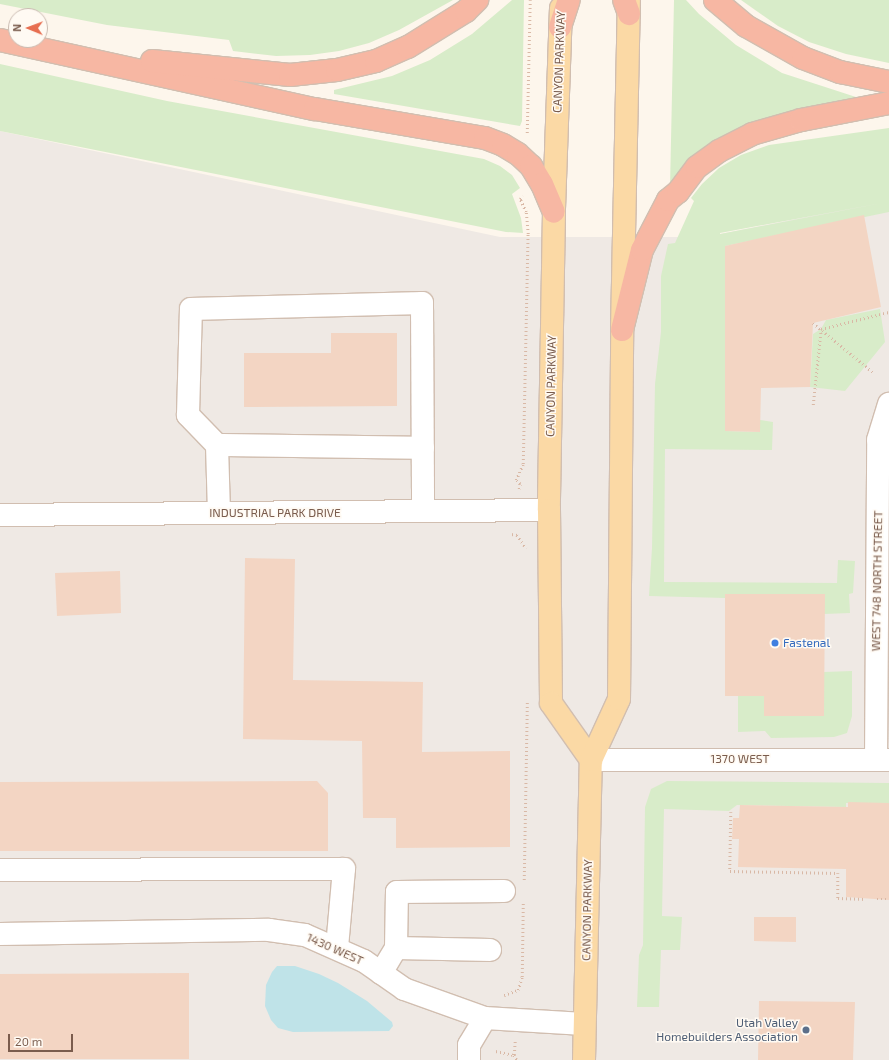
<!DOCTYPE html>
<html>
<head>
<meta charset="utf-8">
<style>
  body { margin:0 }
  #map { position:relative; width:889px; height:1060px; overflow:hidden; background:#fdf6ec; font-family:"Exo 2",sans-serif }
  div>[style] { position:absolute }
  [style*='--x'] { left:calc(var(--x)*1px); top:calc(var(--y)*1px); width:calc(var(--w)*1px); rotate:calc(var(--a)*1deg) }
  .industrial>* { inset:0; background:#efe9e4 }
  .green>* { inset:0; background:#d8ecc9 }
  .water>* { inset:0; background:#bfe3e8 }
  .building>* { inset:0; background:#f3d5c3 }
  .path>* { height:2.5px; margin-top:-1.25px; transform-origin:0; background:repeating-linear-gradient(90deg,#d9b8a5 0 1px,transparent 0 4px) }
  .roads { filter:drop-shadow(1px 0 #d1beb0) drop-shadow(-1px 0 #d1beb0) drop-shadow(0 1px #d1beb0) drop-shadow(0 -1px #d1beb0) }
  .minor>* { height:22px; margin:-11px; padding:0 11px; transform-origin:11px; border-radius:11px; background:#fff }
  .major>* { height:22px; margin:-11px; padding:0 11px; transform-origin:11px; border-radius:11px; background:#fbd9a5 }
  .highway>* { height:22px; margin:-11px; padding:0 11px; transform-origin:11px; border-radius:11px; background:#f7b7a3 }
  .dots>* { width:11px; height:11px; translate:-50% -50%; box-sizing:border-box; border:2px solid #fffaf3; border-radius:50% }
  span { translate:-50% -50%; white-space:nowrap; text-align:center; line-height:1.15; -webkit-text-stroke:3px #fffaf3; paint-order:stroke }
  .street-label { font-size:12px; color:#7a5c4d }
  .shop-label { font-size:12px; color:#366cbe }
  .left { translate:0 -50%; text-align:left }
  .service-label { font-size:12px; color:#4e5e75 }
  .right { translate:-100% -50%; text-align:right }
  .north { position:absolute; left:8px; top:8px; width:40px; height:40px; box-sizing:border-box; background:#fffaf3; border:1px solid #cabbb1; border-radius:50%; rotate:271deg; font-size:11px; font-weight:700; line-height:16px; text-align:center; color:#7a5c4d }
  .north::after { content:''; display:block; margin:auto; width:14px; height:18px; background:#e76f51; clip-path:polygon(50% 0,100% 100%,50% 72%,0 100%) }
  .scale { position:absolute; left:8px; top:1034px; width:65px; height:18px; box-sizing:border-box; border:2px solid #7a5c4d; border-top:0; padding-left:5px; font-size:12px; line-height:14px; white-space:nowrap; color:#7a5c4d; -webkit-text-stroke:3px #fffaf3; paint-order:stroke }
</style>
</head>
<body>
<div id="map">
  <div class="industrial">
    <i style="clip-path:polygon(0 131px,500px 237px,706px 237px,889px 200px,889px 1060px,0 1060px)"></i>
  </div>
  <div class="green">
    <i style="clip-path:polygon(0 0,453px 0,399px 30px,369px 43px,339px 51px,310px 55px,276px 56px,233px 51px,229px 40px,107px 25px,0 4px)"></i>
    <i style="clip-path:polygon(512px 0,524px 0,522px 121px,520px 126px,334px 94px,334px 90px,392px 76px,430px 60px,472px 34px)"></i>
    <i style="clip-path:polygon(674px 0,686px 0,699px 14px,736px 45px,782px 73px,859px 98px,815px 110px,670px 187px)"></i>
    <i style="clip-path:polygon(741px 0,889px 0,889px 63px,846px 54px,809px 42px,778px 26px)"></i>
    <i style="clip-path:polygon(0 64px,167px 101px,484px 159px,500px 166px,512px 175px,520px 188px,512px 194px,521px 218px,523px 233px,506px 232px,0 131px)"></i>
    <i style="clip-path:polygon(evenodd,889px 128px,889px 212px,725px 246px,725px 431px,760px 432px,760px 420px,773px 422px,772px 450px,665px 449px,664px 582px,837px 583px,838px 560px,855px 561px,853px 593px,849px 594px,850px 613px,824px 614px,725px 598px,649px 596px,652px 548px,655px 384px,661px 332px,661px 276px,668px 244px,675px 243px,694px 201px,691px 198px,702px 184px,719px 168px,741px 155px,769px 145px,889px 128px,882px 203px,720px 234px,720px 233px,882px 203px)"></i>
    <i style="clip-path:polygon(880px 309px,885px 342px,845px 391px,810px 387px,813px 334px,821px 329px,826px 320px)"></i>
    <i style="clip-path:polygon(852px 671px,852px 716px,847px 733px,834px 737px,771px 738px,765px 731px,738px 732px,738px 696px,764px 696px,765px 716px,824px 716px,824px 672px)"></i>
    <i style="clip-path:polygon(667px 781px,889px 783px,889px 804px,846px 803px,846px 807px,737px 805px,729px 811px,664px 809px,662px 916px,682px 917px,680px 950px,661px 950px,659px 1007px,637px 1007px,639px 955px,643px 945px,645px 807px,651px 789px)"></i>
  </div>
  <div class="water">
    <i style="clip-path:polygon(277px 966px,295px 966px,319px 974px,338px 983px,367px 1001px,392px 1022px,393px 1026px,389px 1031px,293px 1032px,278px 1028px,271px 1020px,265px 1006px,266px 985px,272px 972px)"></i>
  </div>
  <div class="building">
    <i style="clip-path:polygon(864px 215px,881px 307px,813px 323px,810px 387px,761px 388px,760px 432px,725px 431px,725px 246px)"></i>
    <i style="clip-path:polygon(331px 333px,397px 333px,397px 406px,244px 407px,244px 353px,331px 353px)"></i>
    <i style="clip-path:polygon(245px 558px,295px 559px,293px 680px,423px 682px,422px 752px,510px 751px,510px 847px,396px 848px,396px 818px,363px 818px,362px 741px,243px 739px)"></i>
    <i style="clip-path:polygon(120px 571px,121px 613px,57px 616px,55px 573px)"></i>
    <i style="clip-path:polygon(725px 594px,825px 594px,824px 716px,764px 716px,764px 696px,725px 696px)"></i>
    <i style="clip-path:polygon(317px 781px,328px 793px,328px 851px,0 851px,0 782px)"></i>
    <i style="clip-path:polygon(848px 802px,889px 803px,889px 900px,846px 897px,846px 869px,738px 867px,739px 839px,732px 839px,733px 818px,739px 818px,740px 805px,848px 807px)"></i>
    <i style="clip-path:polygon(754px 917px,796px 917px,796px 942px,754px 941px)"></i>
    <i style="clip-path:polygon(189px 973px,189px 1059px,0 1059px,0 974px)"></i>
    <i style="clip-path:polygon(759px 1001px,855px 1002px,853px 1060px,758px 1060px)"></i>
  </div>
  <div class="path">
    <i style="--x:527;--y:133;--w:133;--a:-88.7"></i>
    <i style="--x:813;--y:323;--w:79;--a:39.3"></i>
    <i style="--x:813;--y:405;--w:76;--a:-84"></i>
    <i style="--x:821;--y:329;--w:70;--a:-14"></i>
    <i style="--x:519;--y:489;--w:5;--a:-79"></i>
    <i style="--x:520;--y:484;--w:6;--a:-135"></i>
    <i style="--x:516;--y:480;--w:17;--a:-66"></i>
    <i style="--x:523;--y:464;--w:230;--a:-88.8"></i>
    <i style="--x:528;--y:234;--w:22;--a:-95"></i>
    <i style="--x:526;--y:212;--w:14;--a:-115"></i>
    <i style="--x:520;--y:199;--w:4;--a:-45"></i>
    <i style="--x:512;--y:534;--w:5;--a:11"></i>
    <i style="--x:517;--y:535;--w:16;--a:55"></i>
    <i style="--x:731;--y:812;--w:59;--a:91"></i>
    <i style="--x:730;--y:871;--w:108;--a:1.1"></i>
    <i style="--x:838;--y:873;--w:25;--a:90"></i>
    <i style="--x:838;--y:898;--w:28;--a:2"></i>
    <i style="--x:524;--y:880;--w:179;--a:-89"></i>
    <i style="--x:877;--y:899;--w:10;--a:0"></i>
    <i style="--x:504;--y:995;--w:15;--a:-20"></i>
    <i style="--x:518;--y:990;--w:14;--a:-73"></i>
    <i style="--x:522;--y:977;--w:74;--a:-89.2"></i>
    <i style="--x:496;--y:1051;--w:18;--a:13"></i>
    <i style="--x:514;--y:1055;--w:6;--a:59"></i>
    <i style="--x:514;--y:1055;--w:14;--a:-86"></i>
  </div>
  <div class="roads">
    <div class="minor">
      <i style="--x:217;--y:445;--w:206;--a:0.8"></i>
      <i style="--x:219;--y:513;--w:68;--a:-91.7"></i>
      <i style="--x:217;--y:445;--w:42;--a:-134"></i>
      <i style="--x:188;--y:415;--w:106;--a:-88.4"></i>
      <i style="--x:191;--y:309;--w:231;--a:-1.5"></i>
      <i style="--x:422;--y:303;--w:208;--a:89.7"></i>
      <i style="--x:0;--y:515;--w:549;--a:-0.52"></i>
      <i style="--x:591;--y:760;--w:298;--a:0"></i>
      <i style="--x:876;--y:760;--w:320;--a:-89.6"></i>
      <i style="--x:878;--y:440;--w:38;--a:-73"></i>
      <i style="--x:0;--y:870;--w:344;--a:-0.2"></i>
      <i style="--x:344;--y:869;--w:79;--a:95.1"></i>
      <i style="--x:0;--y:934;--w:269;--a:-0.9"></i>
      <i style="--x:269;--y:930;--w:36;--a:8"></i>
      <i style="--x:305;--y:935;--w:64;--a:23.8"></i>
      <i style="--x:364;--y:961;--w:49;--a:35"></i>
      <i style="--x:404;--y:989;--w:86;--a:19.7"></i>
      <i style="--x:485;--y:1018;--w:99;--a:3.5"></i>
      <i style="--x:396;--y:948;--w:94;--a:1.2"></i>
      <i style="--x:381;--y:973;--w:29;--a:-59"></i>
      <i style="--x:396;--y:948;--w:56;--a:-89"></i>
      <i style="--x:397;--y:892;--w:107;--a:-0.5"></i>
      <i style="--x:469;--y:1060;--w:15;--a:-90"></i>
      <i style="--x:469;--y:1045;--w:31;--a:-59"></i>
    </div>
    <div class="major">
      <i style="--x:561;--y:8;--w:204;--a:92"></i>
      <i style="--x:554;--y:212;--w:298;--a:91"></i>
      <i style="--x:549;--y:510;--w:193;--a:89.4"></i>
      <i style="--x:551;--y:703;--w:70;--a:54.9"></i>
      <i style="--x:584;--y:1060;--w:300;--a:-88.7"></i>
      <i style="--x:591;--y:760;--w:67;--a:-65.3"></i>
      <i style="--x:619;--y:699;--w:369;--a:-89.5"></i>
      <i style="--x:622;--y:330;--w:330;--a:-88.8"></i>
    </div>
    <div class="highway">
      <i style="--x:624;--y:0;--w:15;--a:70"></i>
      <i style="--x:715;--y:0;--w:40;--a:40"></i>
      <i style="--x:746;--y:26;--w:65;--a:29.3"></i>
      <i style="--x:803;--y:58;--w:40;--a:21"></i>
      <i style="--x:840;--y:72;--w:50;--a:11.5"></i>
      <i style="--x:560;--y:27;--w:28;--a:-72"></i>
      <i style="--x:0;--y:40;--w:322;--a:12.4"></i>
      <i style="--x:315;--y:109;--w:172;--a:9.7"></i>
      <i style="--x:485;--y:138;--w:19;--a:21"></i>
      <i style="--x:503;--y:145;--w:17;--a:31"></i>
      <i style="--x:518;--y:154;--w:18;--a:43"></i>
      <i style="--x:531;--y:166;--w:21;--a:59"></i>
      <i style="--x:542;--y:184;--w:30;--a:67"></i>
      <i style="--x:152;--y:61;--w:139;--a:5.8"></i>
      <i style="--x:290;--y:75;--w:47;--a:-6.1"></i>
      <i style="--x:337;--y:70;--w:40;--a:-13"></i>
      <i style="--x:376;--y:61;--w:35;--a:-24"></i>
      <i style="--x:408;--y:47;--w:68;--a:-31.8"></i>
      <i style="--x:466;--y:11;--w:16;--a:-45"></i>
      <i style="--x:622;--y:330;--w:82;--a:-76"></i>
      <i style="--x:642;--y:250;--w:56;--a:-62.5"></i>
      <i style="--x:668;--y:200;--w:13;--a:-39"></i>
      <i style="--x:678;--y:192;--w:31;--a:-53"></i>
      <i style="--x:697;--y:167;--w:27;--a:-36"></i>
      <i style="--x:719;--y:151;--w:37;--a:-27"></i>
      <i style="--x:752;--y:134;--w:51;--a:-15.9"></i>
      <i style="--x:801;--y:120;--w:90;--a:-10.9"></i>
    </div>
  </div>
  <div class="dots">
    <i style="left:775px;top:643px;background:#3f7fe0"></i>
    <i style="left:806px;top:1030px;background:#5c6f8a"></i>
  </div>
  <div class="street-label">
    <span style="left:559px;top:62px;rotate:-88deg">CANYON PARKWAY</span>
    <span style="left:551px;top:386px;rotate:-89deg">CANYON PARKWAY</span>
    <span style="left:275px;top:513px">INDUSTRIAL PARK DRIVE</span>
    <span style="left:877px;top:581px;rotate:-89deg">WEST 748 NORTH STREET</span>
    <span style="left:740px;top:759px">1370 WEST</span>
    <span style="left:587px;top:910px;rotate:-89deg">CANYON PARKWAY</span>
    <span style="left:335px;top:949px;rotate:24deg">1430 WEST</span>
  </div>
  <div class="shop-label">
    <span class="left" style="left:783px;top:643px">Fastenal</span>
  </div>
  <div class="service-label">
    <span class="right" style="left:798px;top:1030px">Utah Valley<br>Homebuilders Association</span>
  </div>
  <div class="north">N</div>
  <div class="scale">20 m</div>
</div>
</body>
</html>
